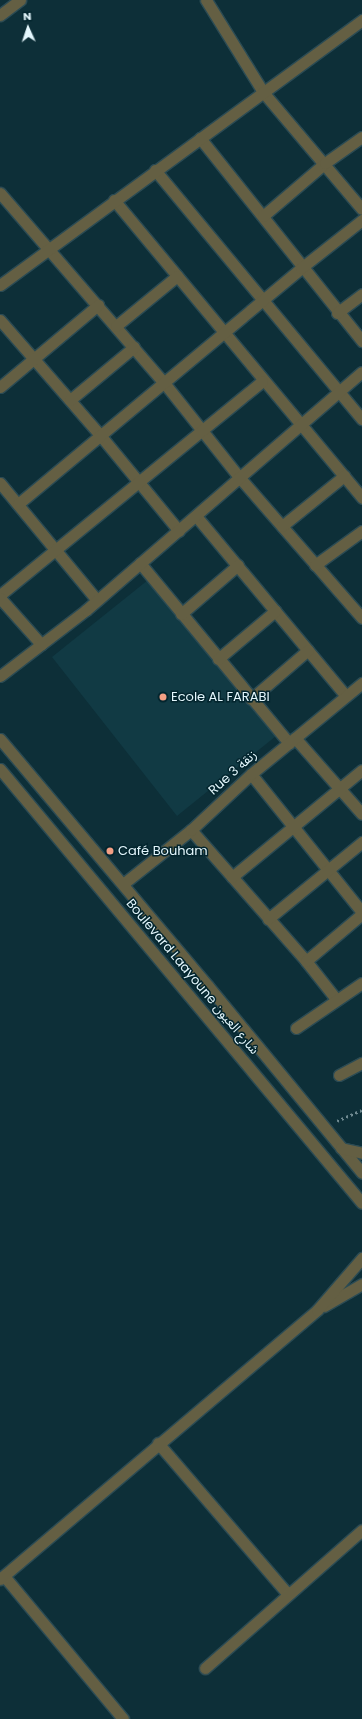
<!DOCTYPE html>
<html>
<head>
<meta charset="utf-8">
<style>
  body { margin:0 }
  #map { position:relative; width:362px; height:1719px; overflow:hidden; background:#0d2f38; font-family:Poppins,"Noto Sans Arabic",sans-serif }
  div>[style] { position:absolute }
  [style*='--x'] { left:calc(var(--x)*1px); top:calc(var(--y)*1px); width:calc(var(--w)*1px); rotate:calc(var(--a)*1deg) }
  .built>* { inset:0; background:#113a44 }
  .path>* { height:2.5px; margin-top:-1.25px; transform-origin:0; background:repeating-linear-gradient(90deg,#6f8a91 0 2px,transparent 0 5px) }
  .roads { filter:drop-shadow(1px 0 #2b4b54) drop-shadow(-1px 0 #2b4b54) drop-shadow(0 1px #2b4b54) drop-shadow(0 -1px #2b4b54) }
  .minor>* { height:11px; margin:-5.5px; padding:0 5.5px; transform-origin:5.5px; border-radius:5.5px; background:#645f43 }
  .tertiary>* { height:11px; margin:-5.5px; padding:0 5.5px; transform-origin:5.5px; border-radius:5.5px; background:#645f43 }
  .dots>* { width:11px; height:11px; translate:-50% -50%; box-sizing:border-box; border:2px solid #03252e; border-radius:50% }
  span { translate:-50% -50%; white-space:nowrap; text-align:center; line-height:1.15; -webkit-text-stroke:3px #03252e; paint-order:stroke }
  .poi-label { font-size:13px; color:#e4f7fd }
  .left { translate:0 -50%; text-align:left }
  .street-label { font-size:13px; color:#e4f7fd }
  .north { position:absolute; left:8px; top:8px; width:40px; height:40px; -webkit-text-stroke:3px #03252e; paint-order:stroke; rotate:357deg; font-size:11px; font-weight:700; line-height:16px; text-align:center; color:#e4f7fd }
  .north::after { content:''; display:block; margin:auto; width:14px; height:18px; background:#e4f7fd; clip-path:polygon(50% 0,100% 100%,50% 72%,0 100%) }
</style>
</head>
<body>
<div id="map">
  <div class="built">
    <i style="clip-path:polygon(148px 580px,276px 736px,177px 816px,52px 657px)"></i>
  </div>
  <div class="path">
    <i style="--x:337;--y:1121;--w:27;--a:-24"></i>
  </div>
  <div class="roads">
    <div class="minor">
      <i style="--x:206;--y:0;--w:108;--a:58.2"></i>
      <i style="--x:263;--y:92;--w:153;--a:49.8"></i>
      <i style="--x:0;--y:15;--w:25;--a:-37"></i>
      <i style="--x:200;--y:138;--w:260;--a:51.4"></i>
      <i style="--x:155;--y:170;--w:324;--a:50.3"></i>
      <i style="--x:0;--y:193;--w:252;--a:49.2"></i>
      <i style="--x:165;--y:384;--w:119;--a:51.5"></i>
      <i style="--x:239;--y:477;--w:187;--a:48.9"></i>
      <i style="--x:114;--y:200;--w:388;--a:50.2"></i>
      <i style="--x:263;--y:216;--w:82;--a:-40.5"></i>
      <i style="--x:325;--y:163;--w:45;--a:-35.1"></i>
      <i style="--x:0;--y:285;--w:449;--a:-36.2"></i>
      <i style="--x:337;--y:313;--w:31;--a:-37"></i>
      <i style="--x:0;--y:320;--w:152;--a:49"></i>
      <i style="--x:100;--y:435;--w:124;--a:50.5"></i>
      <i style="--x:116;--y:326;--w:79;--a:-39.3"></i>
      <i style="--x:0;--y:387;--w:128;--a:-39.9"></i>
      <i style="--x:70;--y:400;--w:83;--a:-39.6"></i>
      <i style="--x:0;--y:483;--w:151;--a:50.4"></i>
      <i style="--x:18;--y:504;--w:368;--a:-39.8"></i>
      <i style="--x:301;--y:268;--w:78;--a:-38.2"></i>
      <i style="--x:196;--y:516;--w:234;--a:50.2"></i>
      <i style="--x:282;--y:526;--w:80;--a:-38.9"></i>
      <i style="--x:140;--y:563;--w:234;--a:50.4"></i>
      <i style="--x:315;--y:565;--w:58;--a:-35.9"></i>
      <i style="--x:0;--y:595;--w:338;--a:-39.2"></i>
      <i style="--x:0;--y:598;--w:62;--a:48.3"></i>
      <i style="--x:181;--y:614;--w:75;--a:-40.7"></i>
      <i style="--x:218;--y:659;--w:75;--a:-40.1"></i>
      <i style="--x:0;--y:676;--w:108;--a:-37.5"></i>
      <i style="--x:86;--y:610;--w:364;--a:-40.8"></i>
      <i style="--x:251;--y:699;--w:75;--a:-40.7"></i>
      <i style="--x:295;--y:738;--w:101;--a:48.6"></i>
      <i style="--x:251;--y:774;--w:177;--a:51.2"></i>
      <i style="--x:191;--y:830;--w:174;--a:48.7"></i>
      <i style="--x:306;--y:961;--w:48;--a:51.7"></i>
      <i style="--x:232;--y:877;--w:168;--a:-39.5"></i>
      <i style="--x:123;--y:884;--w:87;--a:-38.5"></i>
      <i style="--x:191;--y:830;--w:82;--a:-43"></i>
      <i style="--x:251;--y:774;--w:144;--a:-39.3"></i>
      <i style="--x:268;--y:919;--w:122;--a:-39.3"></i>
      <i style="--x:306;--y:961;--w:73;--a:-40"></i>
      <i style="--x:296;--y:1028;--w:80;--a:-34.3"></i>
      <i style="--x:339;--y:1075;--w:26;--a:-28"></i>
      <i style="--x:324;--y:1306;--w:44;--a:-30.1"></i>
      <i style="--x:158;--y:1443;--w:199;--a:49.3"></i>
      <i style="--x:4;--y:1576;--w:186;--a:50.2"></i>
      <i style="--x:0;--y:1579;--w:416;--a:-40.3"></i>
      <i style="--x:317;--y:1310;--w:69;--a:-49.1"></i>
      <i style="--x:205;--y:1668;--w:209;--a:-41.3"></i>
    </div>
    <div class="tertiary">
      <i style="--x:0;--y:739;--w:323;--a:49.9"></i>
      <i style="--x:208;--y:986;--w:242;--a:50.5"></i>
      <i style="--x:0;--y:769;--w:565;--a:50.17"></i>
      <i style="--x:341;--y:1148;--w:22;--a:13"></i>
    </div>
  </div>
  <div class="dots">
    <i style="left:163px;top:697px;background:#f39f84"></i>
    <i style="left:110px;top:851px;background:#f39f84"></i>
  </div>
  <div class="poi-label">
    <span class="left" style="left:171px;top:697px">Ecole AL FARABI</span>
    <span class="left" style="left:118px;top:851px">Café Bouham</span>
  </div>
  <div class="street-label">
    <span style="left:233px;top:773px;rotate:-42deg">Rue 3 زنقة</span>
    <span style="left:192px;top:977px;rotate:50deg">Boulevard Laayoune شارع العيون</span>
  </div>
  <div class="north">N</div>
</div>
</body>
</html>
